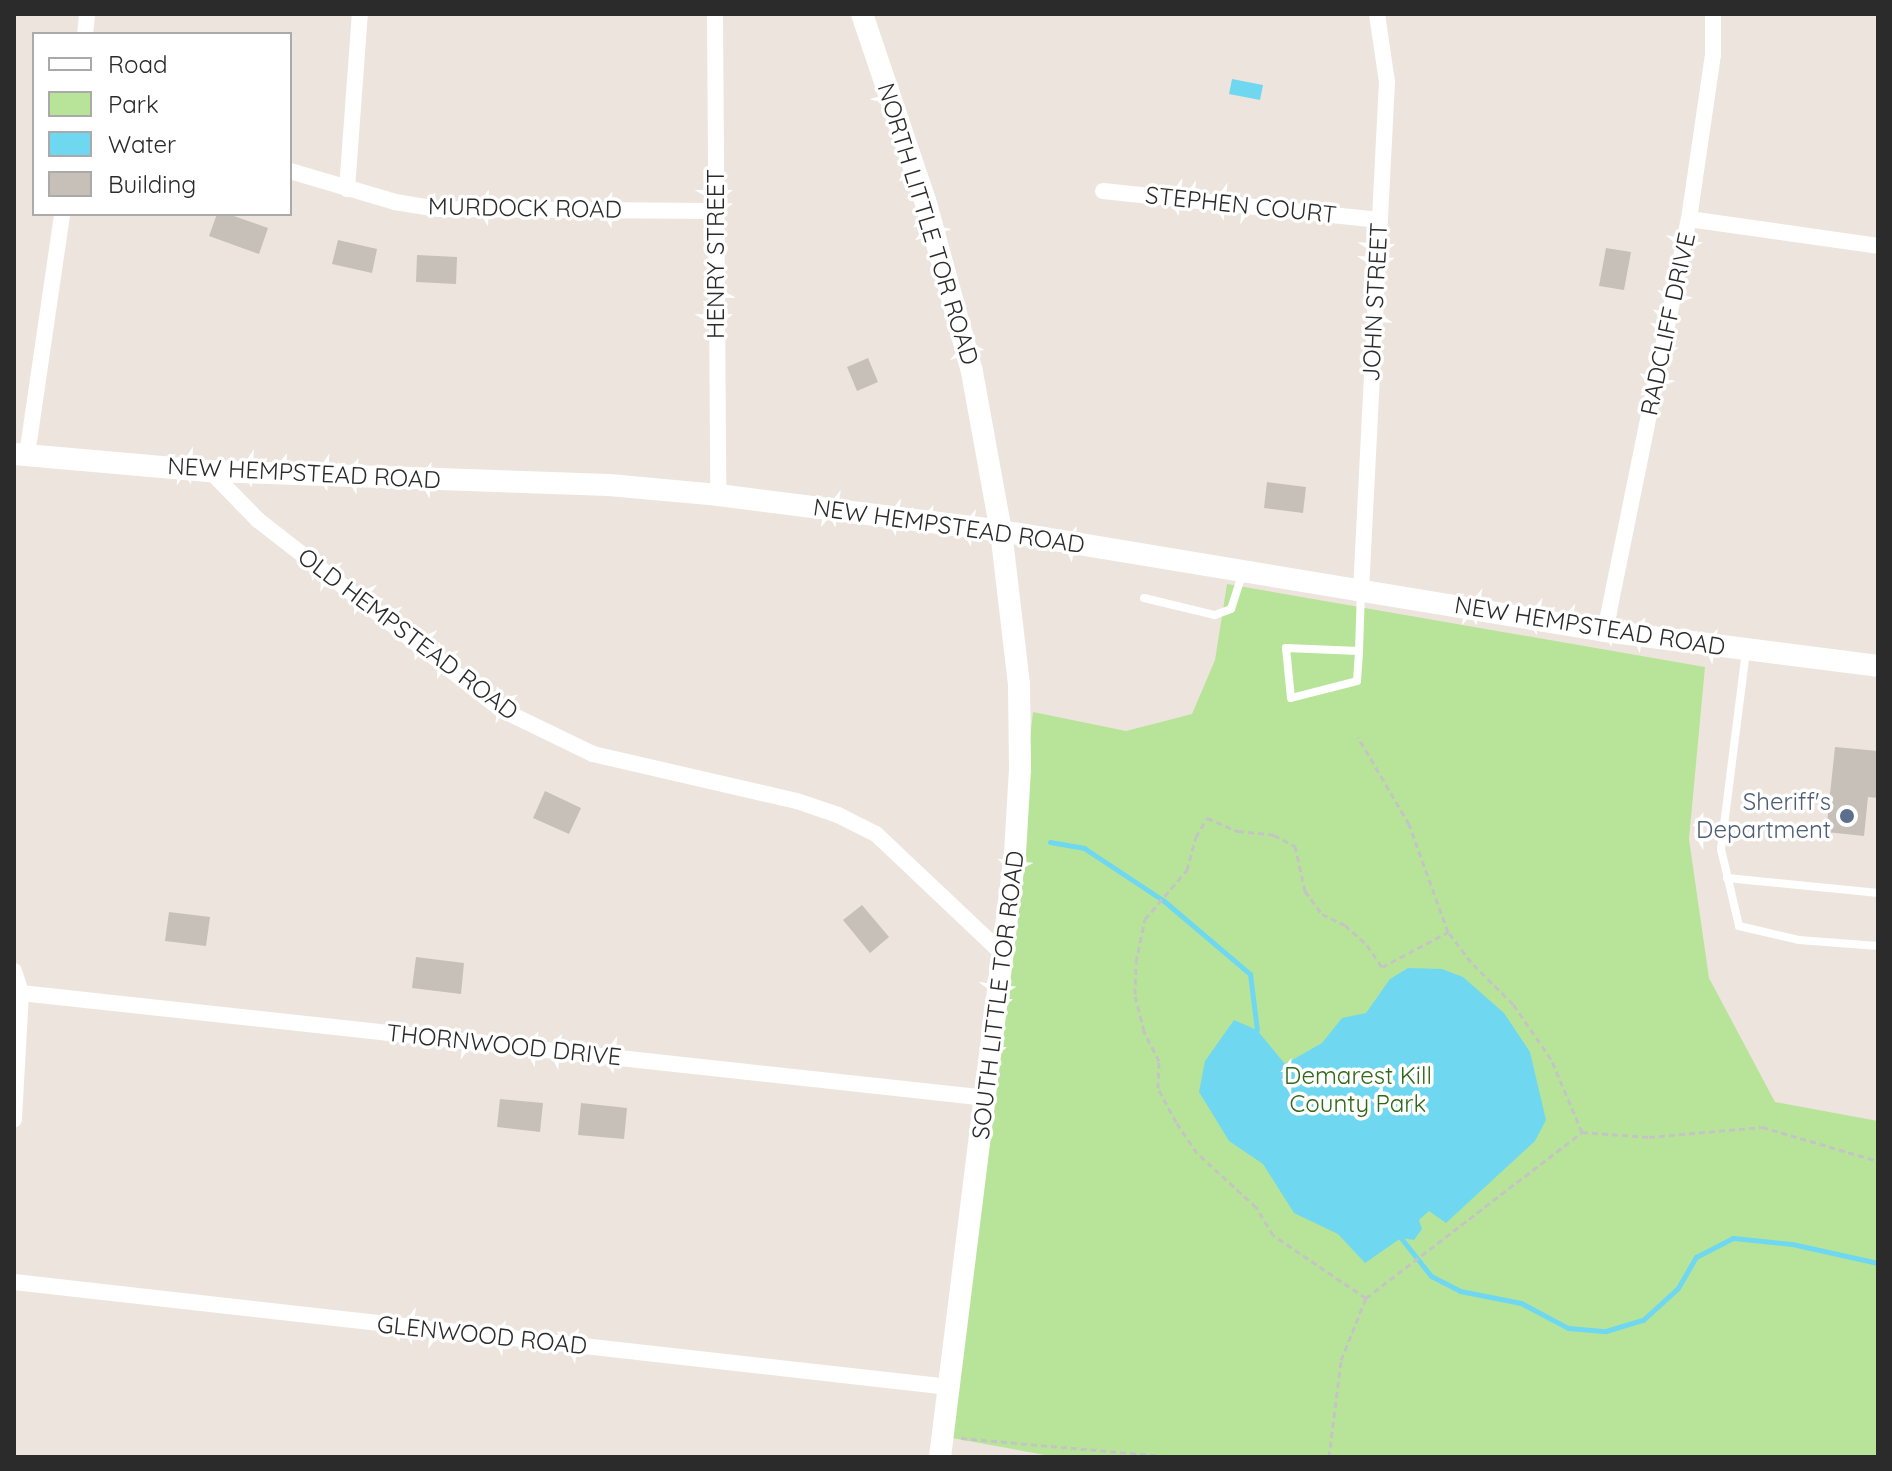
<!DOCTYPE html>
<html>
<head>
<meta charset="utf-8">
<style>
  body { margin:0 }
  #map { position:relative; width:1892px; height:1471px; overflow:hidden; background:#ede5dd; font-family:Quicksand,sans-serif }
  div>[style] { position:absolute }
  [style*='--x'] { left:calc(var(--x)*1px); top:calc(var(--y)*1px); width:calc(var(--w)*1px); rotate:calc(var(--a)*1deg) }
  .green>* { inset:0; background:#b8e499 }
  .water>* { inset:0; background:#6fd8f0 }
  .stream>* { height:5px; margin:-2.5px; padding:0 2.5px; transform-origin:2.5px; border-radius:2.5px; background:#6fd8f0 }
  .building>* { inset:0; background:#c6c0b9 }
  .path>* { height:3px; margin-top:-1.5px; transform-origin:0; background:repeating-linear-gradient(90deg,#c4c4c4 0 6px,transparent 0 10px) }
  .lane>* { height:8px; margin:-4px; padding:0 4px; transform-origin:4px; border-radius:4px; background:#fff }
  .street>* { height:16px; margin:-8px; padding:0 8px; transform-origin:8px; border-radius:8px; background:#fff }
  .secondary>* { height:22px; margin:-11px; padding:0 11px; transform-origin:11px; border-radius:11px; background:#fff }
  .dots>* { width:22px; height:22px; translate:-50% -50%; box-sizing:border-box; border:4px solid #fff; border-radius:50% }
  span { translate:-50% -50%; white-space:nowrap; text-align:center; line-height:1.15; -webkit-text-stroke:7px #fff; paint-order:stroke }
  .street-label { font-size:24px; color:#2b2b2b }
  .service-label { font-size:24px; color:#4e5e75 }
  .right { translate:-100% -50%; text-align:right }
  .park-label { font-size:24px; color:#306a19 }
  .frame { position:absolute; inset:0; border:16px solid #2b2b2b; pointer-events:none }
  .legend { position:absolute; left:32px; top:32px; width:260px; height:184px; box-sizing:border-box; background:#fff; border:2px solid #aaa; margin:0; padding:10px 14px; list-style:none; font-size:24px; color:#2b2b2b }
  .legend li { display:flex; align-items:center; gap:16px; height:40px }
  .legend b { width:40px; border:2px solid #aaa }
</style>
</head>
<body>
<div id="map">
  <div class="green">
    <i style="clip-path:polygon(1227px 584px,1705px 667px,1689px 839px,1709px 978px,1775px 1102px,1878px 1121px,1878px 1457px,1056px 1457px,947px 1437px,1033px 712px,1126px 731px,1192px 714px,1215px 660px)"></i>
  </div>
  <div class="water">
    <i style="clip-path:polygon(1232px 79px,1263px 85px,1260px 100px,1229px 94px)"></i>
    <i style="clip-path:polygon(1408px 968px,1442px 969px,1463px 977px,1504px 1013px,1530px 1052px,1546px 1120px,1535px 1141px,1446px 1223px,1429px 1211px,1419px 1220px,1422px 1229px,1414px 1240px,1401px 1238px,1365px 1263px,1338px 1234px,1294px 1213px,1263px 1164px,1229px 1141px,1199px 1092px,1205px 1061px,1234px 1020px,1257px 1030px,1285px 1064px,1322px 1043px,1342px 1018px,1366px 1013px,1390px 979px)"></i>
  </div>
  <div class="stream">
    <i style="--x:1050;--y:842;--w:35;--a:10"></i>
    <i style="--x:1084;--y:848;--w:96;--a:33.5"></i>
    <i style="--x:1164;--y:901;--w:113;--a:40.3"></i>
    <i style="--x:1250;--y:974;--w:56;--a:82.9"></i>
    <i style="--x:1401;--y:1238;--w:48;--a:51.7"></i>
    <i style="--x:1431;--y:1276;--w:33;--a:27"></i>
    <i style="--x:1460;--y:1291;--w:62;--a:11.1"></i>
    <i style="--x:1521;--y:1303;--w:53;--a:28"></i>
    <i style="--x:1568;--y:1328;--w:38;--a:5"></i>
    <i style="--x:1606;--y:1331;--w:39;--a:-17"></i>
    <i style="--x:1643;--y:1320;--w:47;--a:-42.4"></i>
    <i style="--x:1678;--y:1288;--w:36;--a:-60"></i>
    <i style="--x:1696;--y:1257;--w:42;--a:-27.2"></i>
    <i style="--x:1733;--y:1238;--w:59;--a:5.8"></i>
    <i style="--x:1792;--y:1244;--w:88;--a:12.5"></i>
  </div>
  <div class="building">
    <i style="clip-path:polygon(217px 214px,228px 214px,268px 228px,259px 254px,209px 236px)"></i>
    <i style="clip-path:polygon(338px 240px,377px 249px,372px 273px,332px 264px)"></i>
    <i style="clip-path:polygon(1606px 248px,1631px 252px,1624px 290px,1599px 286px)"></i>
    <i style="clip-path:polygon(417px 255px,457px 257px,456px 284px,416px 282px)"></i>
    <i style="clip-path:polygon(868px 358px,878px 382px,857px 391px,847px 367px)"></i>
    <i style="clip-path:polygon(1267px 482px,1306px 487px,1303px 513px,1264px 508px)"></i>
    <i style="clip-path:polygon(1835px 747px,1878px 751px,1878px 798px,1868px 797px,1864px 836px,1826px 832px)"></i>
    <i style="clip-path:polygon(545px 791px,581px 808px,569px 834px,533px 818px)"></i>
    <i style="clip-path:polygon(862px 905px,889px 937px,870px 953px,843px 920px)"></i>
    <i style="clip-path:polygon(169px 912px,210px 917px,206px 946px,165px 941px)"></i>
    <i style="clip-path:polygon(416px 957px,464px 963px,461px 994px,412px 988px)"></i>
    <i style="clip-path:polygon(500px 1099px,543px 1103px,540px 1132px,497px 1127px)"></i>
    <i style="clip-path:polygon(581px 1103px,627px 1108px,624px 1139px,578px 1135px)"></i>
  </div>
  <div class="path">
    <i style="--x:1582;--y:1132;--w:67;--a:4.3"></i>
    <i style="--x:1649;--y:1137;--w:113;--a:-5.1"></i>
    <i style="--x:1762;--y:1127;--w:121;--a:16.3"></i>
    <i style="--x:1366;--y:1298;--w:112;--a:-145.9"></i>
    <i style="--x:1273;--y:1235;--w:33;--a:-121"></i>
    <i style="--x:1256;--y:1207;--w:80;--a:-137.5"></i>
    <i style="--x:1197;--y:1153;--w:37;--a:-124"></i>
    <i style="--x:1176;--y:1122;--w:38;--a:-118"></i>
    <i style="--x:1158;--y:1088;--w:27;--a:-88"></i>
    <i style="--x:1159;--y:1061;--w:34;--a:-117"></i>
    <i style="--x:1144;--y:1031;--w:38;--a:-104"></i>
    <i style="--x:1135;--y:994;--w:32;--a:-88"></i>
    <i style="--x:1136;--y:962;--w:44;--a:-78.2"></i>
    <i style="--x:1145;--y:919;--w:65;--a:-49.4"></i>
    <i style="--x:1187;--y:870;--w:34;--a:-75"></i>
    <i style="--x:1196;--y:837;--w:22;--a:-60"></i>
    <i style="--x:1207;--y:818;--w:34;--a:23"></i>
    <i style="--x:1238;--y:831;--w:36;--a:6"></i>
    <i style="--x:1274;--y:835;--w:24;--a:28"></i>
    <i style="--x:1295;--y:846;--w:46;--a:77.5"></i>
    <i style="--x:1305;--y:891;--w:29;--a:54"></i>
    <i style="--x:1322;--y:914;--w:25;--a:26"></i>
    <i style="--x:1345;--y:925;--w:30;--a:42"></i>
    <i style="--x:1367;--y:945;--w:27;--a:56"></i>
    <i style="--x:1382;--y:967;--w:75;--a:-27.9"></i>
    <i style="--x:961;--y:1438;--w:212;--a:5.1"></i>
    <i style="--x:1329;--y:1457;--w:98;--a:-82.9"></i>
    <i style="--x:1341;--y:1360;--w:67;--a:-68"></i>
    <i style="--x:1366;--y:1298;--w:272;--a:-37.5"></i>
    <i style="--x:1582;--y:1132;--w:79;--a:-113"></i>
    <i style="--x:1551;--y:1059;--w:67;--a:-124.6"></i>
    <i style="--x:1513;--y:1004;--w:59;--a:-135"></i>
    <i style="--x:1471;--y:962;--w:38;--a:-127"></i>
    <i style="--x:1448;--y:932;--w:115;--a:-109.9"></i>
    <i style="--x:1409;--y:824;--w:101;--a:-120.4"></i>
  </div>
  <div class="lane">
    <i style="--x:1144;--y:598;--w:73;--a:13.5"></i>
    <i style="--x:1215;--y:615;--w:17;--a:-21"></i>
    <i style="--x:1231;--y:609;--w:39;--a:-72"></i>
    <i style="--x:1359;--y:651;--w:73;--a:-177.6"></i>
    <i style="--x:1286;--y:648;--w:50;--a:84.3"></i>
    <i style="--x:1291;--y:698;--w:68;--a:-14.4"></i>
    <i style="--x:1357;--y:681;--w:30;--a:-86"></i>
    <i style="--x:1359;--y:651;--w:59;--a:-88.1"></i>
    <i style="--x:1746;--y:651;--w:200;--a:97.2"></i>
    <i style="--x:1721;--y:849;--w:79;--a:76.8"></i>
    <i style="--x:1739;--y:926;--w:62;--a:13.1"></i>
    <i style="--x:1799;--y:940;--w:79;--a:4.3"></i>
    <i style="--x:1727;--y:878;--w:152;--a:5.7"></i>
  </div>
  <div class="street">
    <i style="--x:715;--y:14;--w:481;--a:89.6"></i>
    <i style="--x:85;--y:34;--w:20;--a:-84"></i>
    <i style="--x:290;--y:171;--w:109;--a:16.4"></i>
    <i style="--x:395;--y:202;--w:44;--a:9.2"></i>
    <i style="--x:438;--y:209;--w:278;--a:0.4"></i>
    <i style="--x:347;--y:189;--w:175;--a:-85.8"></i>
    <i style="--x:1103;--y:191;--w:278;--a:6"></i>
    <i style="--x:1689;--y:219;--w:191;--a:8.1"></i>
    <i style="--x:27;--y:455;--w:244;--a:-81.7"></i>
    <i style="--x:210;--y:471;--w:69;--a:45.6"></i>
    <i style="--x:258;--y:520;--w:309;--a:37.9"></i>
    <i style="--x:502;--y:710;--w:101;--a:25.8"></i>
    <i style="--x:593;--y:754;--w:209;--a:13"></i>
    <i style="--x:797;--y:801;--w:43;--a:18.9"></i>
    <i style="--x:838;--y:815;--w:42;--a:26.6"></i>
    <i style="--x:876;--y:834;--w:173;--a:43.4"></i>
    <i style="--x:1361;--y:591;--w:510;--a:-87.08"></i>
    <i style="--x:1387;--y:82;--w:69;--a:-98.4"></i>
    <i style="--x:1605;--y:631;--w:420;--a:-78.5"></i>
    <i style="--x:1689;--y:219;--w:166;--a:-81.7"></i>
    <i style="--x:1713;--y:55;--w:41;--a:-90"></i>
    <i style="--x:14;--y:971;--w:23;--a:72"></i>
    <i style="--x:21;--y:993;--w:127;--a:93.2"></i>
    <i style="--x:21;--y:993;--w:972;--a:6.2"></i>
    <i style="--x:14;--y:1282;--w:941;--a:6.41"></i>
  </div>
  <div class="secondary">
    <i style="--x:862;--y:14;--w:196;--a:71.3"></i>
    <i style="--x:925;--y:200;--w:178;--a:74.7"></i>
    <i style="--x:972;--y:372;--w:162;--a:79.7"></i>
    <i style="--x:1001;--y:531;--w:154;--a:83.3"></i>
    <i style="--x:1019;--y:684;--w:85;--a:89.3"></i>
    <i style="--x:1020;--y:769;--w:85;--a:93.4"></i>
    <i style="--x:1015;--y:854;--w:608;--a:97.09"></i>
    <i style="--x:14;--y:454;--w:197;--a:5"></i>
    <i style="--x:210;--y:471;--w:399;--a:2"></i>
    <i style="--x:609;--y:485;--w:109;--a:5.2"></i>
    <i style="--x:718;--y:495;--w:285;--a:7.2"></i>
    <i style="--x:1001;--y:531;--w:612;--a:9.4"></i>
    <i style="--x:1605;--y:631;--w:275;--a:7.3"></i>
  </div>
  <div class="dots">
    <i style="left:1847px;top:816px;background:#5c6f8a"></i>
  </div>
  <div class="street-label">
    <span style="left:1241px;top:205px;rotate:6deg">STEPHEN COURT</span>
    <span style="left:525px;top:208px;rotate:1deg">MURDOCK ROAD</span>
    <span style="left:928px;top:224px;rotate:73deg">NORTH LITTLE TOR ROAD</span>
    <span style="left:716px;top:254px;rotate:-90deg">HENRY STREET</span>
    <span style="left:1375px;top:302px;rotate:-87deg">JOHN STREET</span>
    <span style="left:1668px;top:324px;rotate:-78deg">RADCLIFF DRIVE</span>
    <span style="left:304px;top:473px;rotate:3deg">NEW HEMPSTEAD ROAD</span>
    <span style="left:949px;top:526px;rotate:8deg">NEW HEMPSTEAD ROAD</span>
    <span style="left:1590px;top:626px;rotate:9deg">NEW HEMPSTEAD ROAD</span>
    <span style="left:408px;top:634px;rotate:37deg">OLD HEMPSTEAD ROAD</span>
    <span style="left:998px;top:995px;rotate:-83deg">SOUTH LITTLE TOR ROAD</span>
    <span style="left:504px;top:1045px;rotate:6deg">THORNWOOD DRIVE</span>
    <span style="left:482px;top:1335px;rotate:6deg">GLENWOOD ROAD</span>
  </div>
  <div class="service-label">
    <span class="right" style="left:1831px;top:816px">Sheriff's<br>Department</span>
  </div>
  <div class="park-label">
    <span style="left:1358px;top:1090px">Demarest Kill<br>County Park</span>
  </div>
  <div class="frame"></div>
  <ul class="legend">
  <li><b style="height:10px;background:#fff"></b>Road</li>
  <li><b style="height:22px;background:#b8e499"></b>Park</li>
  <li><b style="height:22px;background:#6fd8f0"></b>Water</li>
  <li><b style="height:22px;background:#c6c0b9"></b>Building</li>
  </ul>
</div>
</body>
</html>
